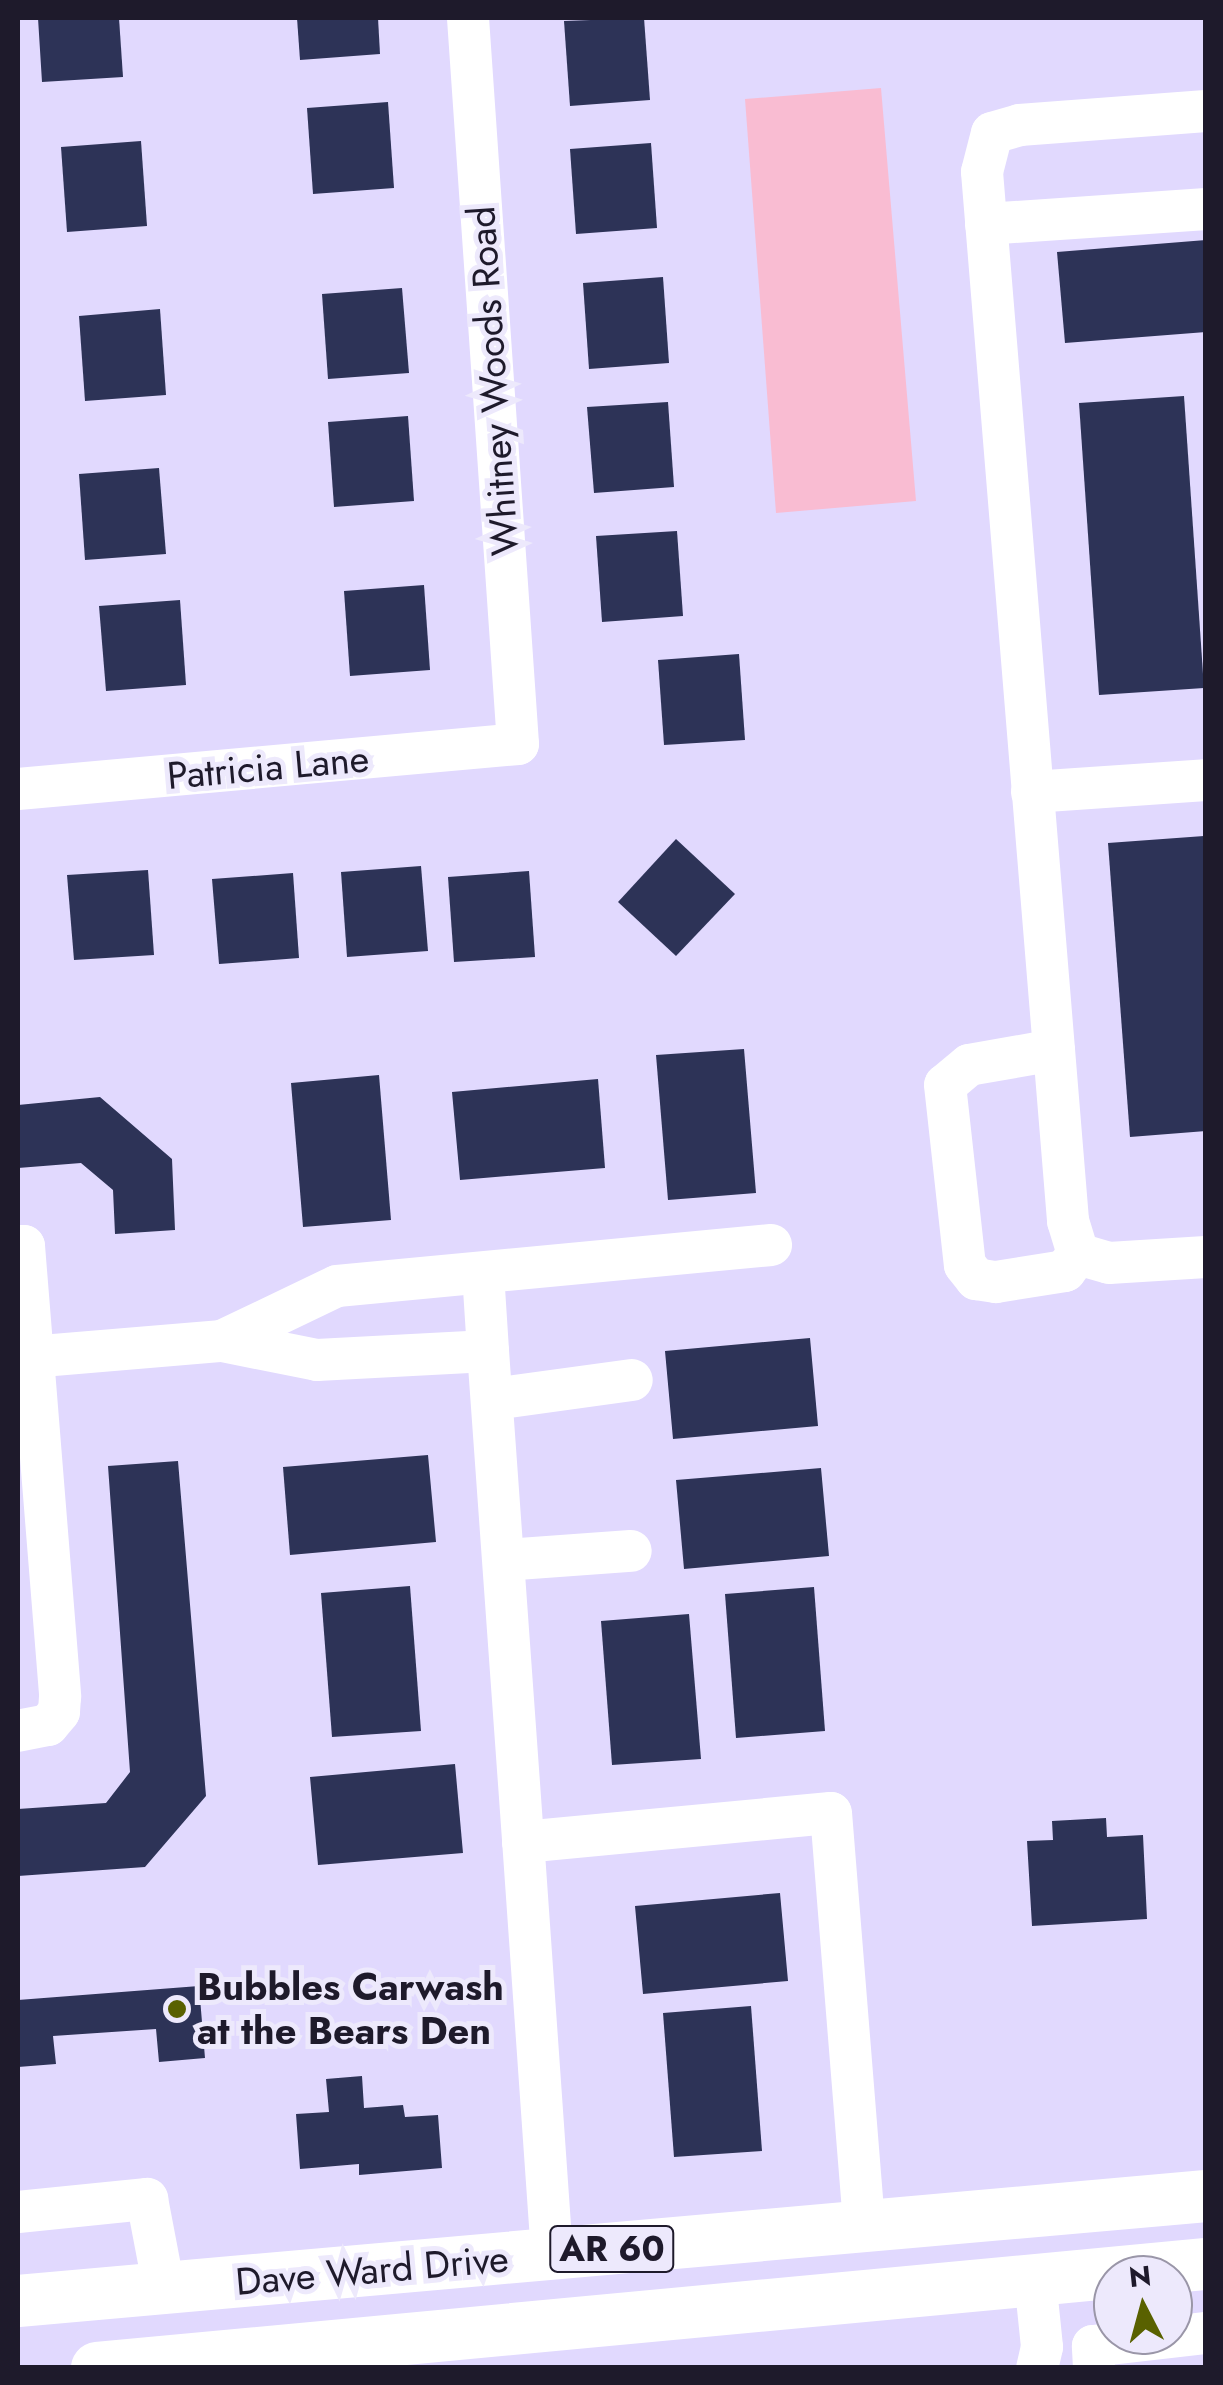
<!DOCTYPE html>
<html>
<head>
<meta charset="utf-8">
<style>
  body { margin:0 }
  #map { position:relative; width:1223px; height:2385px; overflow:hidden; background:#e1d9fe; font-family:Jost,sans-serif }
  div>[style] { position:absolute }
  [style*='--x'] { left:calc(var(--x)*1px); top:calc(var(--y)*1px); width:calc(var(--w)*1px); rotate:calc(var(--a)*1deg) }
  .green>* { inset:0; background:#f9bcd2 }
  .building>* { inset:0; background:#2d3357 }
  .minor>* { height:42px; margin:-21px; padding:0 21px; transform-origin:21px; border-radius:21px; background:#fff }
  .major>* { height:52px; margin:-26px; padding:0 26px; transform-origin:26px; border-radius:26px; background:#fff }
  .dots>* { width:28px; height:28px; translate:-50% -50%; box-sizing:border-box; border:5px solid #ede9fc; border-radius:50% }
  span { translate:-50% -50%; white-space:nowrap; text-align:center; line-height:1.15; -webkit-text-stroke:10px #ede9fc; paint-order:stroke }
  .shield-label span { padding:2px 8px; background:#ede9fc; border:2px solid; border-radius:8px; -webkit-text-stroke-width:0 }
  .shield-label { font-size:35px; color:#1e1a2b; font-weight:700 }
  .street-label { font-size:38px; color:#1e1a2b }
  .poi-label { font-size:38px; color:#1e1a2b; font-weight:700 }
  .left { translate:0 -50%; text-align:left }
  .frame { position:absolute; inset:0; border:20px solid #1e1a2b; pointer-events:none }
  .north { position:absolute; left:1093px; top:2255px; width:100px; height:100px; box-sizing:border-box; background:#ede9fc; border:2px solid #9a96a8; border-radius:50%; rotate:354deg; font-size:28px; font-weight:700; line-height:40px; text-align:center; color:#1e1a2b }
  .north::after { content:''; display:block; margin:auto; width:35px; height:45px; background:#596100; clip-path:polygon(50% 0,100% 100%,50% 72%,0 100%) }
</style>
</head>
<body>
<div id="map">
  <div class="green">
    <i style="clip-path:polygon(881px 88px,916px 501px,776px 513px,745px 99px)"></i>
  </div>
  <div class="building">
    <i style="clip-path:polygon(38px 18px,119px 18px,123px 77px,42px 82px)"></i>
    <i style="clip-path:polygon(297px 18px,378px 18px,380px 54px,300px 60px)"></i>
    <i style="clip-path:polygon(644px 18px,650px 100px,570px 106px,564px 21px)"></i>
    <i style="clip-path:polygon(388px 102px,394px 188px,313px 194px,307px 108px)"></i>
    <i style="clip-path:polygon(141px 141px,147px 226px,67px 232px,61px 147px)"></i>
    <i style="clip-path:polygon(651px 143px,657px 228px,576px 234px,570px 149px)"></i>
    <i style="clip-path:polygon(1206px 240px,1206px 332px,1065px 343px,1057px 252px)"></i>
    <i style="clip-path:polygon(663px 277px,669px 363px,589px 369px,583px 283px)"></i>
    <i style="clip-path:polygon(402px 288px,409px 373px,328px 379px,322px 294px)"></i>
    <i style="clip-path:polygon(160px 309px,166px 395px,85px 401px,79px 316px)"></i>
    <i style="clip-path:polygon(1184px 396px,1204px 688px,1099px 695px,1079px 403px)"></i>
    <i style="clip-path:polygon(668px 402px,674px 487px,594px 493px,587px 407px)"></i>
    <i style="clip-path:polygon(408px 416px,414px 501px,334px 507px,328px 422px)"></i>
    <i style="clip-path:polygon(159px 468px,166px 554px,85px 560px,79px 474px)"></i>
    <i style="clip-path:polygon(677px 531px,683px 616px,602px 622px,596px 536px)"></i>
    <i style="clip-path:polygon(424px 585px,430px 670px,350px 676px,344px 591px)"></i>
    <i style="clip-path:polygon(180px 600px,186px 685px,106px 691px,99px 606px)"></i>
    <i style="clip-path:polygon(739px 654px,745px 740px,664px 745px,658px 660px)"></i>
    <i style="clip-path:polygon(1204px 836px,1206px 1131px,1130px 1137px,1108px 843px)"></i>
    <i style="clip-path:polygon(676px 839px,735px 894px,676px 956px,618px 902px)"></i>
    <i style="clip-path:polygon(421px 866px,428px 951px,347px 957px,341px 872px)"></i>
    <i style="clip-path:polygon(148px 870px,154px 955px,74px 960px,67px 875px)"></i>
    <i style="clip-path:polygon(529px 871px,535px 957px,454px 962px,448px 877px)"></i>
    <i style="clip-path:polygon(293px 873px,299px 958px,219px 964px,212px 879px)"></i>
    <i style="clip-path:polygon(744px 1049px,756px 1193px,668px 1200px,656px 1055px)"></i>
    <i style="clip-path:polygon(379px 1075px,391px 1220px,303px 1227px,291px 1083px)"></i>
    <i style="clip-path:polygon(598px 1079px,605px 1168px,460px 1180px,452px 1092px)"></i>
    <i style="clip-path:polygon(100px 1097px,172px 1159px,175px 1230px,115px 1234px,113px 1190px,81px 1163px,18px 1168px,18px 1105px)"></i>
    <i style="clip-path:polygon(810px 1338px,818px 1426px,673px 1439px,665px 1351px)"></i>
    <i style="clip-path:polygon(428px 1455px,436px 1542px,290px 1555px,283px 1467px)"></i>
    <i style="clip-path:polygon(178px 1461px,206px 1796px,145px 1867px,18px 1876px,18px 1809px,106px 1803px,130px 1772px,108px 1466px)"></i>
    <i style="clip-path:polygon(821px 1468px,829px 1556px,684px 1569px,676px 1480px)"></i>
    <i style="clip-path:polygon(410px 1586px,421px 1731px,332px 1737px,321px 1593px)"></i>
    <i style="clip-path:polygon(814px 1587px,825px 1731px,736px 1738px,725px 1594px)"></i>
    <i style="clip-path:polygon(689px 1614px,701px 1759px,612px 1765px,601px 1621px)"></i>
    <i style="clip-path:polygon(455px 1764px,463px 1853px,318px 1865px,310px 1777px)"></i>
    <i style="clip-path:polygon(1106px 1818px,1107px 1837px,1143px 1835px,1147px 1919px,1032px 1926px,1027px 1841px,1053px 1840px,1052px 1821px)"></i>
    <i style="clip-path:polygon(780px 1893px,788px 1981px,643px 1994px,635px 1906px)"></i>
    <i style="clip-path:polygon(199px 1986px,205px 2058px,159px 2062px,156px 2029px,53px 2036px,56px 2064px,18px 2067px,18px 2000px)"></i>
    <i style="clip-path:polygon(751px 2006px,762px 2151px,674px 2157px,663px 2013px)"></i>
    <i style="clip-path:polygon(362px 2076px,364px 2108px,403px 2105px,405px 2117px,438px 2115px,442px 2168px,359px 2175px,359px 2164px,300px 2169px,296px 2114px,329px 2112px,326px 2079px)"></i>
  </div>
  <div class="minor">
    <i style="--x:1206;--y:111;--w:187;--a:175.7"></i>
    <i style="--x:1020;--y:125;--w:29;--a:164"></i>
    <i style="--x:992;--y:133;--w:40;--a:104.4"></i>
    <i style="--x:982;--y:172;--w:1053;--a:85.31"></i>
    <i style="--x:1068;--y:1221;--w:34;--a:73"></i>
    <i style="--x:1078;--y:1254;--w:32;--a:16"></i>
    <i style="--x:1109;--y:1263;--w:97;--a:-3.5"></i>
    <i style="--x:986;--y:224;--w:221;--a:-3.9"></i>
    <i style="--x:18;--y:789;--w:502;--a:-5.14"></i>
    <i style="--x:518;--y:744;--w:728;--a:-93.94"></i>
    <i style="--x:1032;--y:792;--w:174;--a:-3.9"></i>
    <i style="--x:1054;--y:1050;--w:86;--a:170"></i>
    <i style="--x:969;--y:1065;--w:31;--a:140"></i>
    <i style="--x:945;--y:1085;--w:181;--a:83.7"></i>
    <i style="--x:965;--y:1265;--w:18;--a:52"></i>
    <i style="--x:976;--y:1279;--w:20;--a:9"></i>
    <i style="--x:996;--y:1282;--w:70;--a:-9.1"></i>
    <i style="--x:1065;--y:1271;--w:21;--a:-53"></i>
    <i style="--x:18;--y:1246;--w:6;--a:0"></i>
    <i style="--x:24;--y:1246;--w:452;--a:85.4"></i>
    <i style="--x:60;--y:1697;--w:15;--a:94"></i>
    <i style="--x:59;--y:1712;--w:17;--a:130"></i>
    <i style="--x:48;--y:1725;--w:31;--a:169"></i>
    <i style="--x:483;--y:1273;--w:78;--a:86.3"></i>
    <i style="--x:222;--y:1341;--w:127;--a:-25.6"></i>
    <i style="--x:337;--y:1286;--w:436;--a:-5.4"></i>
    <i style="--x:18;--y:1358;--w:205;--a:-4.8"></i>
    <i style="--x:222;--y:1341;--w:97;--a:11.3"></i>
    <i style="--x:317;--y:1360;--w:171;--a:-3"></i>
    <i style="--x:488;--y:1351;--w:492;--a:85.9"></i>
    <i style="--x:493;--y:1399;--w:140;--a:-7.8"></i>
    <i style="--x:504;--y:1560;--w:127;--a:-4.1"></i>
    <i style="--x:18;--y:2212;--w:130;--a:-5.8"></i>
    <i style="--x:147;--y:2199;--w:91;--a:79.2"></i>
    <i style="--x:552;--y:2254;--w:413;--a:-94"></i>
    <i style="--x:523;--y:1842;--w:309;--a:-5.4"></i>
    <i style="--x:831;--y:1813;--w:415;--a:85.4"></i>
    <i style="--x:1035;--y:2279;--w:68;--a:84.1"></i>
    <i style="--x:1042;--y:2347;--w:22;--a:103"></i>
    <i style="--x:1094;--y:2368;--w:22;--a:-93"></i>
    <i style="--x:1093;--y:2346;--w:114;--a:-6.6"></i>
  </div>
  <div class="major">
    <i style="--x:18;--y:2301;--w:1193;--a:-5.05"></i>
    <i style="--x:97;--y:2368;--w:1114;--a:-5.36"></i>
  </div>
  <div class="dots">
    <i style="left:177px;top:2009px;background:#596100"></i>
  </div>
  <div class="shield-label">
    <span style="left:612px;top:2249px">AR 60</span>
  </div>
  <div class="street-label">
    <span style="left:493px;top:381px;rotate:-94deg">Whitney Woods Road</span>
    <span style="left:268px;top:767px;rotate:-5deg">Patricia Lane</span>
    <span style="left:372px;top:2270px;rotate:-5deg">Dave Ward Drive</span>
  </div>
  <div class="poi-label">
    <span class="left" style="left:197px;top:2009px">Bubbles Carwash<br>at the Bears Den</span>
  </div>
  <div class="frame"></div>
  <div class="north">N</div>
</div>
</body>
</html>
